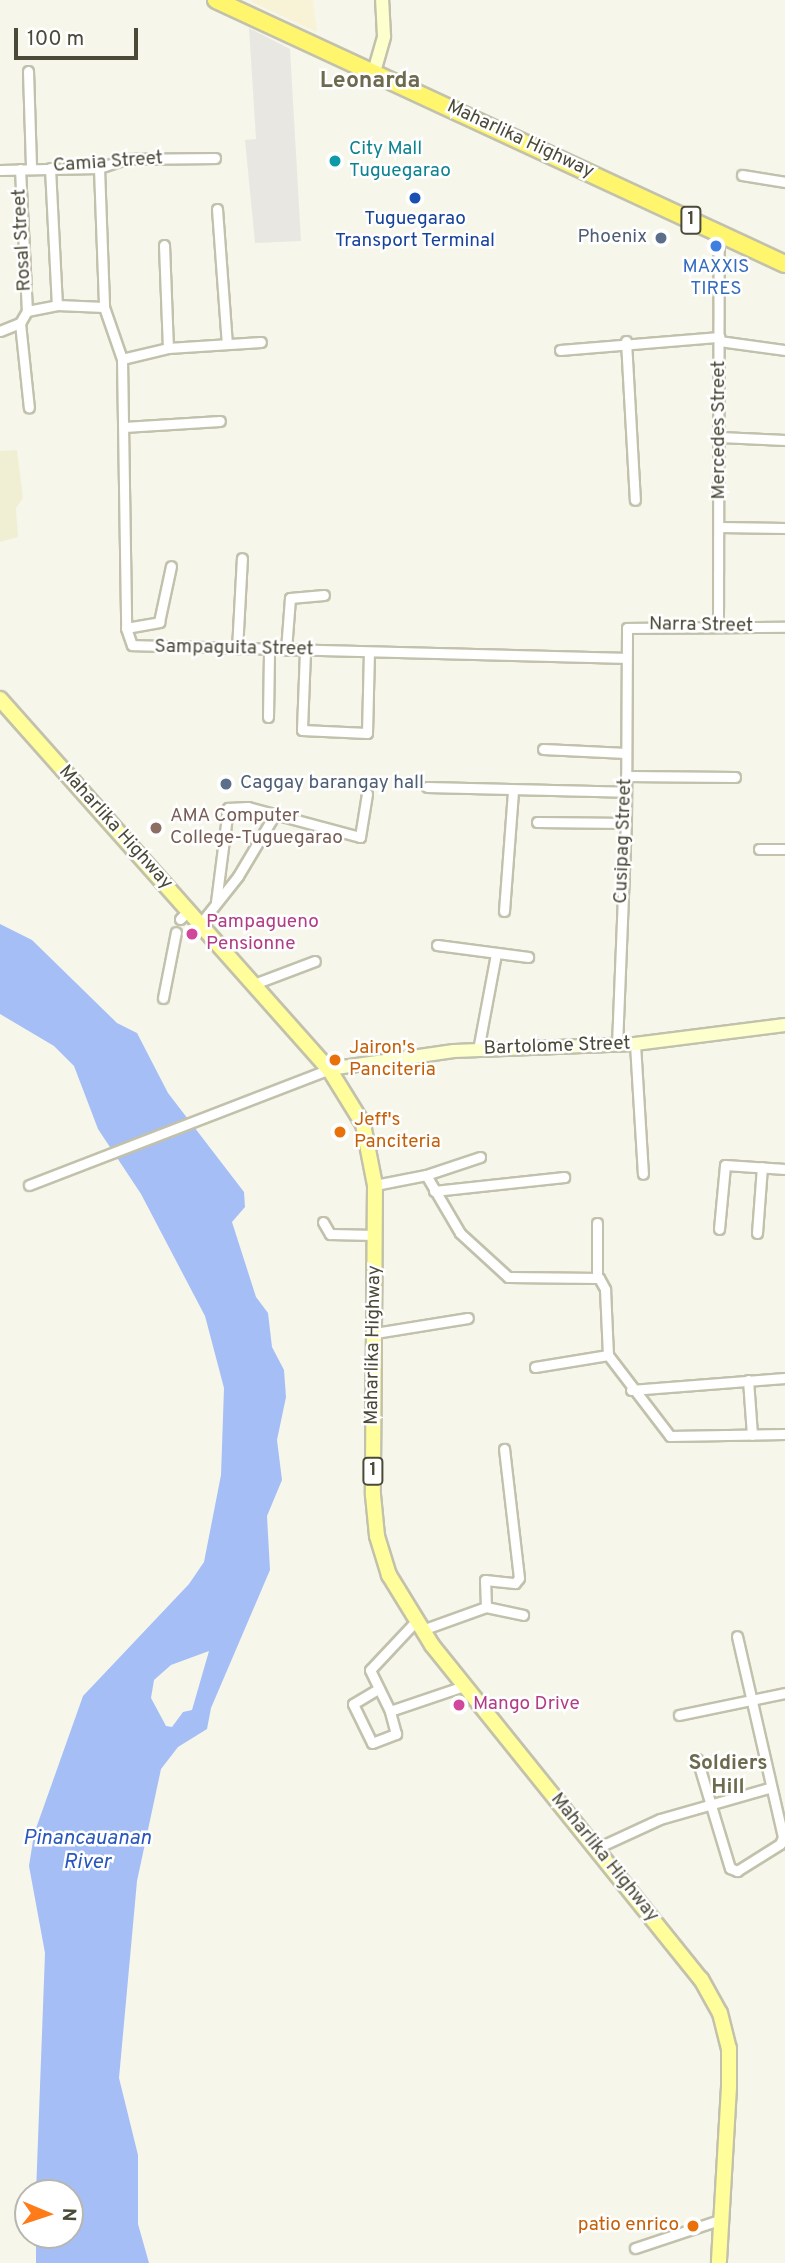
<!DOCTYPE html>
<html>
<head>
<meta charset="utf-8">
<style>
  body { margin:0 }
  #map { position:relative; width:785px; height:2263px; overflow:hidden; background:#f6f6eb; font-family:Overpass,sans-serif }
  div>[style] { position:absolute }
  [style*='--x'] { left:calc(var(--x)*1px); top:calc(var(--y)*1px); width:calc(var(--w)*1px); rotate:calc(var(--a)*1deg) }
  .commercial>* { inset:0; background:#f8f3d6 }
  .education>* { inset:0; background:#f0efd4 }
  .parking>* { inset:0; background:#e8e7e2 }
  .water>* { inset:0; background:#a5bef5 }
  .roads { filter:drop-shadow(2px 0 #c2c1ac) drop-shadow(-2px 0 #c2c1ac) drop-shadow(0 2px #c2c1ac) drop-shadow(0 -2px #c2c1ac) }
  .street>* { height:9px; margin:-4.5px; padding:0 4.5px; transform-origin:4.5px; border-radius:4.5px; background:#fff }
  .secondary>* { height:12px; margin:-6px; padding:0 6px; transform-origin:6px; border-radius:6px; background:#fdffcc }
  .primary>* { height:14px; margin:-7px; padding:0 7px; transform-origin:7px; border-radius:7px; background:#fffe9b }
  .highway>* { height:16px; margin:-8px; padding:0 8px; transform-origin:8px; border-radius:8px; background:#fff66d }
  .dots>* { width:19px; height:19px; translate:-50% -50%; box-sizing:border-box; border:4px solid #fff; border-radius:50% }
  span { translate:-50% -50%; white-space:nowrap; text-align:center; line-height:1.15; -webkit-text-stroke:5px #fff; paint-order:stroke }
  .shield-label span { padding:2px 5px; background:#fff; border:2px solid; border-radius:5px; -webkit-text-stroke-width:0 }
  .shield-label { font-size:18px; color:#4b4938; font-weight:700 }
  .street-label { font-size:19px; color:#4b4938 }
  .culture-label { font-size:19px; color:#0d838f }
  .left { translate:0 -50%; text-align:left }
  .transit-label { font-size:19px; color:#164399 }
  .service-label { font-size:19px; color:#4e5e75 }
  .right { translate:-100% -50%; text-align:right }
  .shop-label { font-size:19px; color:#366cbe }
  .education-label { font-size:19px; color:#785e54 }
  .hotel-label { font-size:19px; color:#b23c85 }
  .food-label { font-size:19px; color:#c56008 }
  .neighbourhood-label { font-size:21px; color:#6e6a4e; font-weight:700 }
  .water-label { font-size:21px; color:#2957be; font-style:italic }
  .quarter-label { font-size:23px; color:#6e6a4e; font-weight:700 }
  .north { position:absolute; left:14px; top:2179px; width:70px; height:70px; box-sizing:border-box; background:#fff; border:2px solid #b7b6af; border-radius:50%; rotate:92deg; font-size:19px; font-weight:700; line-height:28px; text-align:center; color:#4b4938 }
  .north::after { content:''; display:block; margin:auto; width:24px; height:32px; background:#ff7a19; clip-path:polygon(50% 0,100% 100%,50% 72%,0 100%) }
  .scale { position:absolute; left:14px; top:28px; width:124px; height:32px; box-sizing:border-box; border:4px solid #4b4938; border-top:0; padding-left:9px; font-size:21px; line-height:24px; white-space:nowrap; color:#4b4938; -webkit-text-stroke:5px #fff; paint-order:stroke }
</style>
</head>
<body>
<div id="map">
  <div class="commercial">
    <i style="clip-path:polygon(252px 0,313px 0,317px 32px,252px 2px)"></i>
  </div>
  <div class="education">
    <i style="clip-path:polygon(17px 450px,23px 498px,16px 508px,18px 537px,0 542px,0 451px)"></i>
  </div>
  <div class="parking">
    <i style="clip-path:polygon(249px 28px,290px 49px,301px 241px,255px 243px,245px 140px,256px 139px)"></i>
  </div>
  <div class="water">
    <i style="clip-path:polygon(evenodd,0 924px,32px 940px,117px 1023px,137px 1033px,168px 1093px,244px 1192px,245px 1207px,232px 1222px,256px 1297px,268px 1313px,272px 1347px,284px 1370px,286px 1397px,277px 1440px,282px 1480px,267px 1516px,270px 1570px,211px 1708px,207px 1729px,178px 1747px,161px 1769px,137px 1881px,119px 2078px,138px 2155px,138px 2224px,149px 2263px,36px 2263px,36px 2235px,70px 2235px,70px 2193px,36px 2193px,45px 1953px,29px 1866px,34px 1834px,83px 1696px,189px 1584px,204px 1562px,221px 1475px,224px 1388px,205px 1316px,141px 1194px,98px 1129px,74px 1066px,54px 1046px,0 1014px,0 924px,209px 1651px,192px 1710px,183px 1712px,172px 1727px,166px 1726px,151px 1698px,154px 1680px,171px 1665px,209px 1651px)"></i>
  </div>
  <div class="roads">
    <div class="street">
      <i style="--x:28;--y:71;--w:97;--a:88.2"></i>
      <i style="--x:50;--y:168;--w:137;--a:87.1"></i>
      <i style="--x:99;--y:168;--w:139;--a:87.9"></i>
      <i style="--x:20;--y:169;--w:142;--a:87.2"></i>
      <i style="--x:0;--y:170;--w:99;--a:-1.2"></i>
      <i style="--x:99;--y:168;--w:28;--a:-19"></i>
      <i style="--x:125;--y:159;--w:90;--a:-0.6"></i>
      <i style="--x:742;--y:175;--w:44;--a:9.2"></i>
      <i style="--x:217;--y:209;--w:135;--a:85.8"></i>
      <i style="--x:164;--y:245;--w:103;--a:87.8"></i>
      <i style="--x:20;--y:323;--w:85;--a:84"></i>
      <i style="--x:0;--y:331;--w:22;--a:-22"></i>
      <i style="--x:20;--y:323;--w:14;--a:-60"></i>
      <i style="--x:27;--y:311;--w:31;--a:-11"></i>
      <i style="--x:57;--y:305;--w:47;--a:2.4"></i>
      <i style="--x:104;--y:307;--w:55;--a:70.9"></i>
      <i style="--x:122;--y:359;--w:269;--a:89.1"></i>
      <i style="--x:126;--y:628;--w:18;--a:71"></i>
      <i style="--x:132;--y:645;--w:493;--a:1.5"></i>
      <i style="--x:626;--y:341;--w:159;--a:86.8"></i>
      <i style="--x:719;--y:341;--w:67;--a:7.8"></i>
      <i style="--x:560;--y:350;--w:160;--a:-4.7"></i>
      <i style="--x:122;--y:359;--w:47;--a:-13.4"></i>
      <i style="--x:168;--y:348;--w:93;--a:-3.7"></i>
      <i style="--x:124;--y:427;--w:96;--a:-3.6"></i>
      <i style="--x:720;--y:437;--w:65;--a:2.6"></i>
      <i style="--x:720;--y:527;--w:65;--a:0.9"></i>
      <i style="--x:718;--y:626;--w:393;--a:-89.9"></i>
      <i style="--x:126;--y:628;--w:34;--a:-10"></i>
      <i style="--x:159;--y:622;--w:57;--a:-77.9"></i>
      <i style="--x:237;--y:649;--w:91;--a:-86.9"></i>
      <i style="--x:286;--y:650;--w:52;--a:-85.6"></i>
      <i style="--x:290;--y:598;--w:34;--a:-5"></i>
      <i style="--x:305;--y:651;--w:79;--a:92.2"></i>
      <i style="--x:302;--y:730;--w:65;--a:2.6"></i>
      <i style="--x:367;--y:733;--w:81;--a:-88.6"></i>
      <i style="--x:268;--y:717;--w:67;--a:-89.1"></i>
      <i style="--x:543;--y:749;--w:83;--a:2.8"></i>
      <i style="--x:626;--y:776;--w:109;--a:0.5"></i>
      <i style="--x:427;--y:787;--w:199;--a:1.4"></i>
      <i style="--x:537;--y:822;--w:89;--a:0.6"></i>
      <i style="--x:759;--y:849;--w:26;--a:0"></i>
      <i style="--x:216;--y:902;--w:95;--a:-82.7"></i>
      <i style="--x:228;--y:808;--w:20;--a:-3"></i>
      <i style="--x:248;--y:807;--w:116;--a:15"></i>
      <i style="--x:360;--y:837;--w:44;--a:-80.8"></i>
      <i style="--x:504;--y:911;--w:119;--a:-85.7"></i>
      <i style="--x:180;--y:919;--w:11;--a:-45"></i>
      <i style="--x:200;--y:924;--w:61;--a:-51.6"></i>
      <i style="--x:238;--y:876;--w:72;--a:-59.2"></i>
      <i style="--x:437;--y:945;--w:92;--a:7.5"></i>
      <i style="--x:254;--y:984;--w:65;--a:-20.7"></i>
      <i style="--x:163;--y:998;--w:67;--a:-78.9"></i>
      <i style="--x:635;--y:1044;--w:130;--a:86.5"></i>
      <i style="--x:617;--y:1045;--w:222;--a:-87.7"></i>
      <i style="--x:626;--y:823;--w:195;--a:-89.7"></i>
      <i style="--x:627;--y:628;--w:158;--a:-0.4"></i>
      <i style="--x:478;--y:1050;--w:98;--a:-79.4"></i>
      <i style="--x:426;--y:1175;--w:57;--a:-18.4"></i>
      <i style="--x:29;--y:1185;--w:322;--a:-21.1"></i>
      <i style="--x:375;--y:1185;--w:52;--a:-11.1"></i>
      <i style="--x:426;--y:1175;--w:67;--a:59.6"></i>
      <i style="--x:460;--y:1233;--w:65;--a:42.5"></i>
      <i style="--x:508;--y:1277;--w:91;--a:0.6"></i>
      <i style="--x:599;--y:1278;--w:13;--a:61"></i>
      <i style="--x:605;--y:1289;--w:66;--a:87.4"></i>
      <i style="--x:608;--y:1355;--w:102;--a:52.6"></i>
      <i style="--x:670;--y:1436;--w:115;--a:-1"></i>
      <i style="--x:434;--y:1191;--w:131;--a:-6.1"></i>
      <i style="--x:323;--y:1222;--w:14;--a:60"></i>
      <i style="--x:330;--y:1234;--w:45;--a:1.3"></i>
      <i style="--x:597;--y:1223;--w:55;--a:90"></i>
      <i style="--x:719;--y:1229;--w:64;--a:-84.6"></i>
      <i style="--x:725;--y:1165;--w:60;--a:3.8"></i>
      <i style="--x:757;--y:1233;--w:66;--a:-85.7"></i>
      <i style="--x:375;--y:1333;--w:94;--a:-9.2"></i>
      <i style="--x:535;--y:1367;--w:74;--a:-9.3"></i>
      <i style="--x:748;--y:1380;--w:55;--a:85.8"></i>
      <i style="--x:631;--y:1390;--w:154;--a:-4.5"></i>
      <i style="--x:486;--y:1607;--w:27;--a:-92"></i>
      <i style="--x:485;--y:1580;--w:30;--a:6"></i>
      <i style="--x:515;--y:1583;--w:6;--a:-51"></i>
      <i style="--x:519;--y:1578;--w:130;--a:-96.6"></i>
      <i style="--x:416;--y:1621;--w:67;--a:133.2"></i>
      <i style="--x:370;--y:1670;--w:46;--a:64"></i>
      <i style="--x:390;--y:1711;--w:78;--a:-18.7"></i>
      <i style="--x:422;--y:1630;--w:68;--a:-19.8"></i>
      <i style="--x:486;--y:1607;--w:38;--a:12"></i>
      <i style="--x:378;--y:1689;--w:29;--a:149"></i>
      <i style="--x:353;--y:1704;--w:43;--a:64"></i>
      <i style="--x:372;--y:1743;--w:26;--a:-21"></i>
      <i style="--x:396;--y:1734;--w:24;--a:-105"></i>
      <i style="--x:679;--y:1715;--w:108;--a:-11.7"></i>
      <i style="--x:697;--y:1759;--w:114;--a:73.2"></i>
      <i style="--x:730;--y:1868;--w:8;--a:23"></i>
      <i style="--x:737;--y:1871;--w:51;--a:-32.1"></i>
      <i style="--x:780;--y:1844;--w:8;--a:-67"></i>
      <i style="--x:783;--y:1837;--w:206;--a:-102.9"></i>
      <i style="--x:597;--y:1848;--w:69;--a:-24.7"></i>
      <i style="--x:660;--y:1819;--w:113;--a:-15.9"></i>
      <i style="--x:635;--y:2248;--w:89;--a:-18.4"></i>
    </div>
    <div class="secondary">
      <i style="--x:374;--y:72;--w:37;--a:-74"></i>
      <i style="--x:384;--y:36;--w:36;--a:-93"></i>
      <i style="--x:329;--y:1069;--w:126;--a:-8.2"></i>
      <i style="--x:454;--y:1051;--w:181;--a:-2.2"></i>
      <i style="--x:635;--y:1044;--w:151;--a:-7.2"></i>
    </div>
    <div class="primary">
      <i style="--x:0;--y:699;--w:495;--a:48.4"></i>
      <i style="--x:329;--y:1069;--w:65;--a:58.3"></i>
      <i style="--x:363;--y:1124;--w:62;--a:78.9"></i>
      <i style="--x:375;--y:1185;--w:310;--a:90.4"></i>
      <i style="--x:373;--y:1495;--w:41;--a:84.4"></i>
      <i style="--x:377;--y:1536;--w:41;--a:72.9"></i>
      <i style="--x:389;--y:1575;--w:82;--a:58.4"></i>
      <i style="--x:432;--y:1645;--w:429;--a:51.2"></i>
      <i style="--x:701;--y:1979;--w:39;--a:61"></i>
      <i style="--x:720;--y:2013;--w:36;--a:76"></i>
      <i style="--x:729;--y:2048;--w:39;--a:90"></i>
      <i style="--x:729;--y:2087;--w:176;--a:93.3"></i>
    </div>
    <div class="highway">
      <i style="--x:216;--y:0;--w:627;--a:24.89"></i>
    </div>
  </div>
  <div class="dots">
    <i style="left:335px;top:161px;background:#0f9aa8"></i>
    <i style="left:415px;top:198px;background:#1a4fb4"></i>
    <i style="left:661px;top:238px;background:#5c6f8a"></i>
    <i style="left:716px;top:246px;background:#3f7fe0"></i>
    <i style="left:226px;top:784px;background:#5c6f8a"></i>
    <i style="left:156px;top:828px;background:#8d6e63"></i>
    <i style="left:192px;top:934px;background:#d1479c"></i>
    <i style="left:335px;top:1060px;background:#e8710a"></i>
    <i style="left:340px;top:1132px;background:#e8710a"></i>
    <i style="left:459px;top:1705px;background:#d1479c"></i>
    <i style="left:693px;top:2226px;background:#e8710a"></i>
  </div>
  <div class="shield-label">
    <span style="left:691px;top:220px">1</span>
    <span style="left:373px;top:1471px">1</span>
  </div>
  <div class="street-label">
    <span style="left:520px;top:140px;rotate:25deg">Maharlika Highway</span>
    <span style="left:108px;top:163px;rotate:-4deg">Camia Street</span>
    <span style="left:23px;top:240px;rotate:-93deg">Rosal Street</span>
    <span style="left:720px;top:430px;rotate:-90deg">Mercedes Street</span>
    <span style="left:701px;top:626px;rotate:1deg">Narra Street</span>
    <span style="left:234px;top:649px;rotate:1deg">Sampaguita Street</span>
    <span style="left:115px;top:828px;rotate:48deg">Maharlika Highway</span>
    <span style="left:624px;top:841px;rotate:-88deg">Cusipag Street</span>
    <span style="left:557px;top:1047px;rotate:-2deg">Bartolome Street</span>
    <span style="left:374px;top:1345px;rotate:-89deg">Maharlika Highway</span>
    <span style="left:604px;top:1858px;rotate:51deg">Maharlika Highway</span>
  </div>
  <div class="culture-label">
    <span class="left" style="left:349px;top:161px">City Mall<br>Tuguegarao</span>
  </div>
  <div class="transit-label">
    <span style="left:415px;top:231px">Tuguegarao<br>Transport Terminal</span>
  </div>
  <div class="service-label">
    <span class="right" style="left:647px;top:238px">Phoenix</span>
    <span class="left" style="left:240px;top:784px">Caggay barangay hall</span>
  </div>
  <div class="shop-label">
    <span style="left:716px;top:279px">MAXXIS<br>TIRES</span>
  </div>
  <div class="education-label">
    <span class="left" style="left:170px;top:828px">AMA Computer<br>College-Tuguegarao</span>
  </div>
  <div class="hotel-label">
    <span class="left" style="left:206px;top:934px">Pampagueno<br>Pensionne</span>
    <span class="left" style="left:473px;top:1705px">Mango Drive</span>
  </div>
  <div class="food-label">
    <span class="left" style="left:349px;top:1060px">Jairon's<br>Panciteria</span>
    <span class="left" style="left:354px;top:1132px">Jeff's<br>Panciteria</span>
    <span class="right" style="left:679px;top:2226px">patio enrico</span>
  </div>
  <div class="neighbourhood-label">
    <span style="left:728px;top:1776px">Soldiers<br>Hill</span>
  </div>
  <div class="water-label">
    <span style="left:87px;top:1851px">Pinancauanan<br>River</span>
  </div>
  <div class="quarter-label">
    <span style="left:370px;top:82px">Leonarda</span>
  </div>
  <div class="north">N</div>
  <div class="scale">100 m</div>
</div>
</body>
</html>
